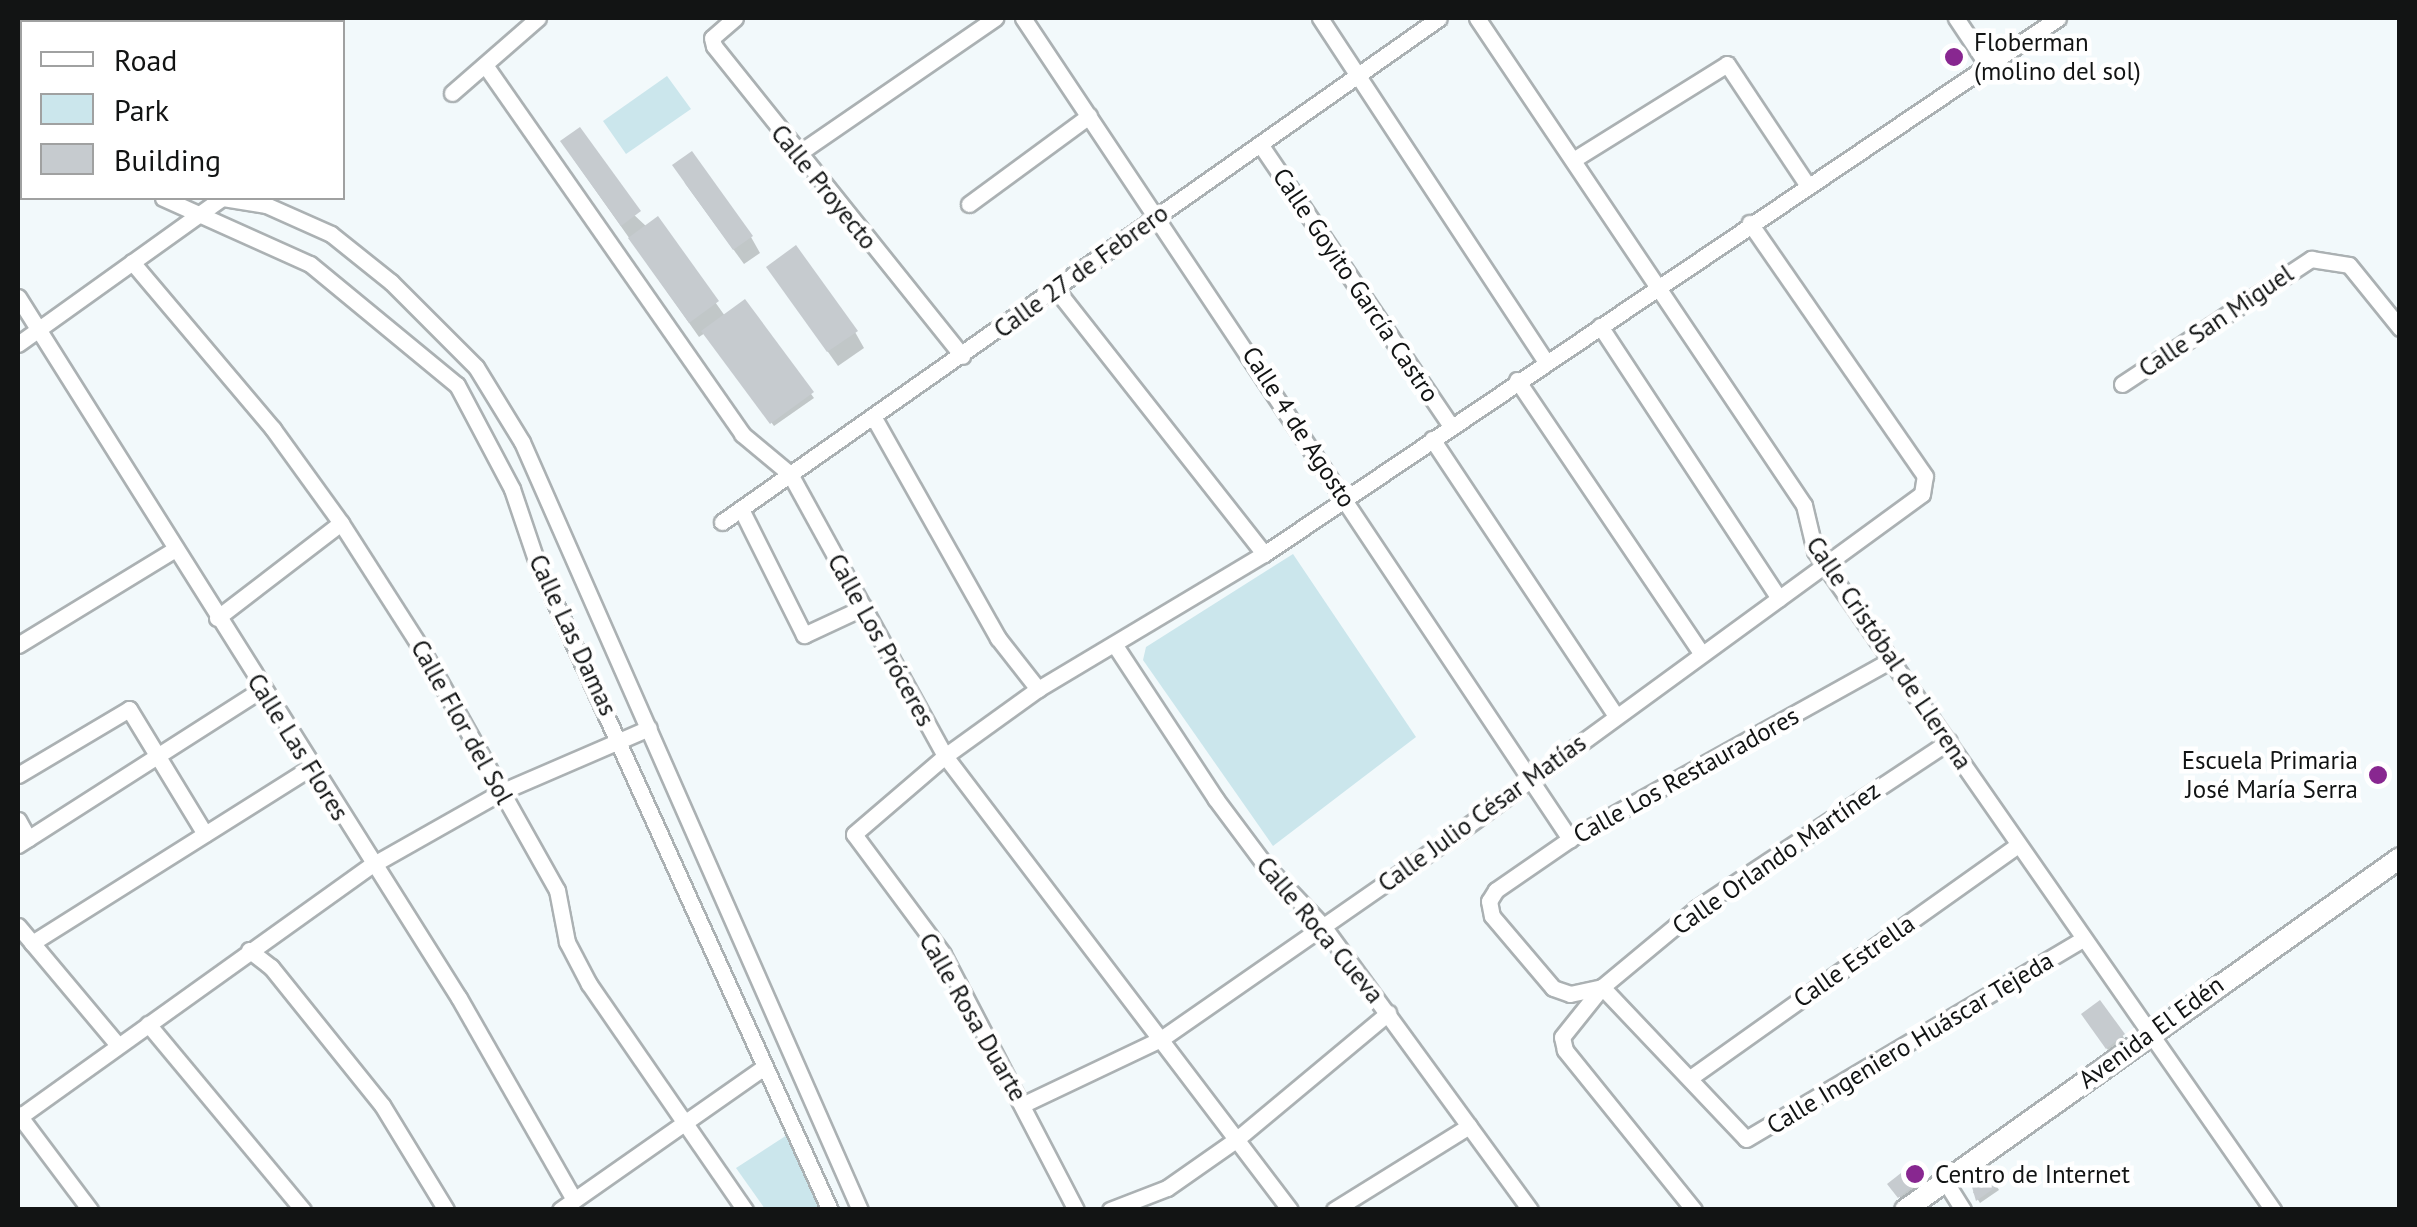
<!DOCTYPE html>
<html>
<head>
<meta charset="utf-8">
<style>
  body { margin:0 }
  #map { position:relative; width:2417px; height:1227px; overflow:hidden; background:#f2f9fb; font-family:"PT Sans",sans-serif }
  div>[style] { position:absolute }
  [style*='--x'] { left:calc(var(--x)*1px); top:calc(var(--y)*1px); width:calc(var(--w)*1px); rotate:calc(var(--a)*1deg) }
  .green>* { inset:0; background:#cbe6ec }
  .shadow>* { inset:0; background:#0003 }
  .building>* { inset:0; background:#c6cbcf }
  .roads { filter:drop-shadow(2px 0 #abb1b3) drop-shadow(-2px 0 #abb1b3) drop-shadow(0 2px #abb1b3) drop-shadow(0 -2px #abb1b3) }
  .minor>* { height:15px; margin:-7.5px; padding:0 7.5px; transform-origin:7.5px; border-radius:7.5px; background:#fff }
  .tertiary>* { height:20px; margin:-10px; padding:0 10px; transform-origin:10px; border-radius:10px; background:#fff }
  .dots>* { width:28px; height:28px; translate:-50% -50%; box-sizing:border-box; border:5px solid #fff; border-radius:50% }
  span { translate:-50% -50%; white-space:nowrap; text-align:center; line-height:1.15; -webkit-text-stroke:9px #fff; paint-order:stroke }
  .poi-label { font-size:25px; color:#121414 }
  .left { translate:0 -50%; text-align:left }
  .right { translate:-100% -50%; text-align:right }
  .street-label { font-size:25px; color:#121414 }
  .frame { position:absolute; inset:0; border:20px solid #121414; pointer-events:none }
  .legend { position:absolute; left:20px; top:20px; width:325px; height:180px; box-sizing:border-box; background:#fff; border:2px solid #a0a1a1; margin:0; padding:12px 18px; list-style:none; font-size:30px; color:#121414 }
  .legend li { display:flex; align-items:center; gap:20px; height:50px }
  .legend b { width:50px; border:2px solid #a0a1a1 }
</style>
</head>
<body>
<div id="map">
  <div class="green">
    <i style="clip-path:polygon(667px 76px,691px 109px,626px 154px,603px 121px)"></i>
    <i style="clip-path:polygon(1293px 554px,1416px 737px,1273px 846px,1143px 660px,1146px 647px)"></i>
    <i style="clip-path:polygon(787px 1135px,819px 1209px,765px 1209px,736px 1168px)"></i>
  </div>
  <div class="shadow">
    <i style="clip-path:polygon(572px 157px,647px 227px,657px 220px,725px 316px,744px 302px,814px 398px,774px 426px,705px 333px,699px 337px)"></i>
    <i style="clip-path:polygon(684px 182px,751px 237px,760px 253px,744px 264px)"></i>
    <i style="clip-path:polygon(779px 283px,855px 332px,864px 348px,838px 366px)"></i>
    <i style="clip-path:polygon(2100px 1003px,2129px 1045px,2113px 1057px,2090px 1025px)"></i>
    <i style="clip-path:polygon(1914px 1166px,1926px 1182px,1902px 1200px,1890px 1184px)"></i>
    <i style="clip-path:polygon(1991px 1177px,1999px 1190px,1980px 1203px,1973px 1192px)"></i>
  </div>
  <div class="building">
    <i style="clip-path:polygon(580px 127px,641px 211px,621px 226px,560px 141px)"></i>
    <i style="clip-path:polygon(692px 151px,753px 236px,733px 250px,672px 165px)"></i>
    <i style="clip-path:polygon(658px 216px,719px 301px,689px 323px,628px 238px)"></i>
    <i style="clip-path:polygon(796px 245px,858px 331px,827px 352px,766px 267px)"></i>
    <i style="clip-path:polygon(745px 299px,814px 392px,770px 424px,701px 331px)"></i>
    <i style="clip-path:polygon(2100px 1000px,2125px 1034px,2106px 1049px,2081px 1014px)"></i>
    <i style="clip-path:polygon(1915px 1162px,1925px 1177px,1898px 1198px,1887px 1184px)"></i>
    <i style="clip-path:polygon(1991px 1173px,1999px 1185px,1976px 1201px,1972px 1187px)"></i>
  </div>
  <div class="roads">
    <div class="minor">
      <i style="--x:735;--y:18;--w:30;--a:139"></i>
      <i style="--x:712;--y:38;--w:8;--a:76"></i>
      <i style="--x:714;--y:46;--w:397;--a:51.3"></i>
      <i style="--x:1023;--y:18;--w:987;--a:56.33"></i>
      <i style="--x:1320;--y:18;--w:410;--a:56.7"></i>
      <i style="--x:1477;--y:18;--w:587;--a:56.12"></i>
      <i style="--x:1804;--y:505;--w:47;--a:76.6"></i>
      <i style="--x:1815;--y:551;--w:803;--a:55.2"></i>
      <i style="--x:1956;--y:18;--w:58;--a:56.3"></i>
      <i style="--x:18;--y:46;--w:7;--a:56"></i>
      <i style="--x:485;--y:65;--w:450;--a:55.1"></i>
      <i style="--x:742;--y:434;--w:62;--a:39.8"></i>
      <i style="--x:790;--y:474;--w:322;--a:61.2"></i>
      <i style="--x:945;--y:756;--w:570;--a:52.77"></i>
      <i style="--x:452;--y:93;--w:114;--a:-41.1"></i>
      <i style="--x:18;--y:97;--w:6;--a:51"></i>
      <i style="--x:1260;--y:144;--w:341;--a:55.9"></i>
      <i style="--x:796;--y:155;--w:242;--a:-34.5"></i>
      <i style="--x:1573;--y:160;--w:181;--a:-31.9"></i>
      <i style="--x:1727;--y:64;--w:146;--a:56.4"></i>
      <i style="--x:163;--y:198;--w:161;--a:24.2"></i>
      <i style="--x:310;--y:264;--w:190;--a:39.5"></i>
      <i style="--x:457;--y:385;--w:118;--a:62.1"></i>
      <i style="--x:512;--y:489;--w:78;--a:71.3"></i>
      <i style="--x:537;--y:563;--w:710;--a:65.64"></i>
      <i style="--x:223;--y:198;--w:44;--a:9.2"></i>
      <i style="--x:266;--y:205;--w:71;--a:24"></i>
      <i style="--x:331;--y:234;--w:77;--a:38.7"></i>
      <i style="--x:391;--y:282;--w:120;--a:45"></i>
      <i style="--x:476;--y:367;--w:88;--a:58.5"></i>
      <i style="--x:522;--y:442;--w:839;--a:66.25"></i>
      <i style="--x:969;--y:204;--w:149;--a:-36.3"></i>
      <i style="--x:132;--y:262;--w:219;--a:49.8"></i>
      <i style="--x:273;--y:429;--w:116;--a:54.1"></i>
      <i style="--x:341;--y:523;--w:148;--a:57.4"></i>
      <i style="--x:421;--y:648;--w:278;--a:60.7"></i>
      <i style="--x:557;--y:890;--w:53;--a:79.1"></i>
      <i style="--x:567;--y:942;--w:47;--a:62.4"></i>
      <i style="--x:589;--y:984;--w:275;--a:55.4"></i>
      <i style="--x:1055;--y:288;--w:338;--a:51.8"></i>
      <i style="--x:18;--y:297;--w:828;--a:57.83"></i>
      <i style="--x:459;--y:998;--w:232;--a:60.3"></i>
      <i style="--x:1600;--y:326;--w:326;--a:56.7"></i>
      <i style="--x:18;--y:344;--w:251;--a:-35.6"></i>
      <i style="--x:1517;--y:380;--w:329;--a:56"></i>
      <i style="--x:2122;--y:384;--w:227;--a:-33.5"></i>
      <i style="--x:2311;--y:259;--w:38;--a:9"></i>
      <i style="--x:2349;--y:265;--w:81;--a:51"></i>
      <i style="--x:874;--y:418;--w:253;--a:60.6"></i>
      <i style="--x:998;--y:638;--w:65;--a:51.9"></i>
      <i style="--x:1432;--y:439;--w:333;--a:56.4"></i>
      <i style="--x:741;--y:509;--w:141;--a:63.4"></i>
      <i style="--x:804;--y:635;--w:66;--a:-25"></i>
      <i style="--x:722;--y:522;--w:876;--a:-35.1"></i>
      <i style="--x:217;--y:618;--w:156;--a:-37.5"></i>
      <i style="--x:18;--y:645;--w:184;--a:-31.4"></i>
      <i style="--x:1116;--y:647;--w:181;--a:56.7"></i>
      <i style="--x:1215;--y:798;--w:84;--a:53.3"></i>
      <i style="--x:1265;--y:865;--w:84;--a:46.4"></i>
      <i style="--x:1323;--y:926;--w:351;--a:53.9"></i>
      <i style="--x:1891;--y:660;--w:368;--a:150.9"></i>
      <i style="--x:1570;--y:839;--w:90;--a:145.4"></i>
      <i style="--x:1496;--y:890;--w:13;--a:122"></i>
      <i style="--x:1489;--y:901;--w:15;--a:79"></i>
      <i style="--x:1492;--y:916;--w:94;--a:49.7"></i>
      <i style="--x:1553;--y:988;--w:18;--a:19"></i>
      <i style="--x:1570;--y:994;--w:33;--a:-12"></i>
      <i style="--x:1602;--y:987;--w:209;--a:46.5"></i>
      <i style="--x:1746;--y:1139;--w:392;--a:-30.7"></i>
      <i style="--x:18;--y:775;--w:129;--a:-30.7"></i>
      <i style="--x:129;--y:709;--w:146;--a:58.7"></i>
      <i style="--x:18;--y:820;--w:21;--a:61"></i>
      <i style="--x:18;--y:845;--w:290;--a:-32.6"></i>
      <i style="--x:18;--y:926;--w:155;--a:50"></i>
      <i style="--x:32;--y:943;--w:330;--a:-32.2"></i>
      <i style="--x:249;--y:950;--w:28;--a:38"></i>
      <i style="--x:271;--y:967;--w:177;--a:51.2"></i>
      <i style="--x:382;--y:1105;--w:123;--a:58.6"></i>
      <i style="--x:148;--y:1024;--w:242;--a:50.2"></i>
      <i style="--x:1690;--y:1078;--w:402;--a:-35.4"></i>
      <i style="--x:1024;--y:1104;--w:152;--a:-25.4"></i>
      <i style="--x:1161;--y:1039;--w:363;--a:-34.8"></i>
      <i style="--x:1459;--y:832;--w:573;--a:-36.13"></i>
      <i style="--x:1922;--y:494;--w:18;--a:-81"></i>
      <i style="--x:1925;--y:476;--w:308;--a:-124.7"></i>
      <i style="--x:18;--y:1114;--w:120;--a:53.1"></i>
      <i style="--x:18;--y:1118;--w:435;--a:-35.6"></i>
      <i style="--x:372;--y:865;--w:148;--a:-29.5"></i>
      <i style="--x:501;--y:792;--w:161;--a:-23.4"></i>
      <i style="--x:1945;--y:1181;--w:34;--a:58"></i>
      <i style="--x:560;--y:1210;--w:249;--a:-35"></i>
      <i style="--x:1076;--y:1210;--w:288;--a:-117.5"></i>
      <i style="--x:943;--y:954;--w:149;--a:-126.6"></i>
      <i style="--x:854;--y:834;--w:120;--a:-40.6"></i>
      <i style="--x:945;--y:756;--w:115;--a:-35.8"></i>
      <i style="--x:1038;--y:689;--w:263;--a:-30.9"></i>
      <i style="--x:1264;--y:554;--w:958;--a:-34.02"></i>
      <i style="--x:1110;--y:1210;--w:61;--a:-21.1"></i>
      <i style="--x:1167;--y:1188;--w:85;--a:-35"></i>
      <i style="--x:1237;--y:1139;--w:197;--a:-39.8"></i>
      <i style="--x:1334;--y:1210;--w:159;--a:-31.9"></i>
      <i style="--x:1694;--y:1210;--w:206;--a:-128.9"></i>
      <i style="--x:1565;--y:1050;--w:13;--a:-103"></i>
      <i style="--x:1562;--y:1037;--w:64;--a:-51.3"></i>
      <i style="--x:1602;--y:987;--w:124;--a:-39.7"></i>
      <i style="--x:1697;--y:908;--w:302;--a:-33.5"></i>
    </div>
    <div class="tertiary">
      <i style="--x:1905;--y:1210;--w:607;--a:-35.42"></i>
    </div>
  </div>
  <div class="dots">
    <i style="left:1954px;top:57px;background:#882790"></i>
    <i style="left:2378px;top:775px;background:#882790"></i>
    <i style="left:1915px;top:1174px;background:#882790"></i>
  </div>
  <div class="poi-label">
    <span class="left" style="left:1974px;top:57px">Floberman<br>(molino del sol)</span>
    <span class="right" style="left:2358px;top:775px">Escuela Primaria<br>José María Serra</span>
    <span class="left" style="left:1935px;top:1174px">Centro de Internet</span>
  </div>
  <div class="street-label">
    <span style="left:824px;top:187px;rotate:51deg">Calle Proyecto</span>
    <span style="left:1081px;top:271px;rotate:-36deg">Calle 27 de Febrero</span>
    <span style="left:1356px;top:285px;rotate:56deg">Calle Goyito García Castro</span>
    <span style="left:2216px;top:321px;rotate:-34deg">Calle San Miguel</span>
    <span style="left:1299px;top:427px;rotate:57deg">Calle 4 de Agosto</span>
    <span style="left:573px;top:635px;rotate:65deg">Calle Las Damas</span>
    <span style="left:881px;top:640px;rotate:61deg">Calle Los Próceres</span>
    <span style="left:1889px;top:653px;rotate:56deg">Calle Cristóbal de Llerena</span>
    <span style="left:462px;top:722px;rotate:61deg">Calle Flor del Sol</span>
    <span style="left:298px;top:747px;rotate:58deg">Calle Las Flores</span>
    <span style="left:1686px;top:775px;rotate:-29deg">Calle Los Restauradores</span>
    <span style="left:1482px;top:813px;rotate:-36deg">Calle Julio César Matías</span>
    <span style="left:1776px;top:858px;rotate:-35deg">Calle Orlando Martínez</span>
    <span style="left:1320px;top:930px;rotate:50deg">Calle Roca Cueva</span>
    <span style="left:1854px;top:961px;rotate:-35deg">Calle Estrella</span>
    <span style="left:973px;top:1017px;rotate:60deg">Calle Rosa Duarte</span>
    <span style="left:2151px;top:1032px;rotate:-36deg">Avenida El Edén</span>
    <span style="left:1910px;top:1043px;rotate:-31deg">Calle Ingeniero Huáscar Tejeda</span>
  </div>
  <div class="frame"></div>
  <ul class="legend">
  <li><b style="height:12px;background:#fff"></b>Road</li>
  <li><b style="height:28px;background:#cbe6ec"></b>Park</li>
  <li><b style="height:28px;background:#c6cbcf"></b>Building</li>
  </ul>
</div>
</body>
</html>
